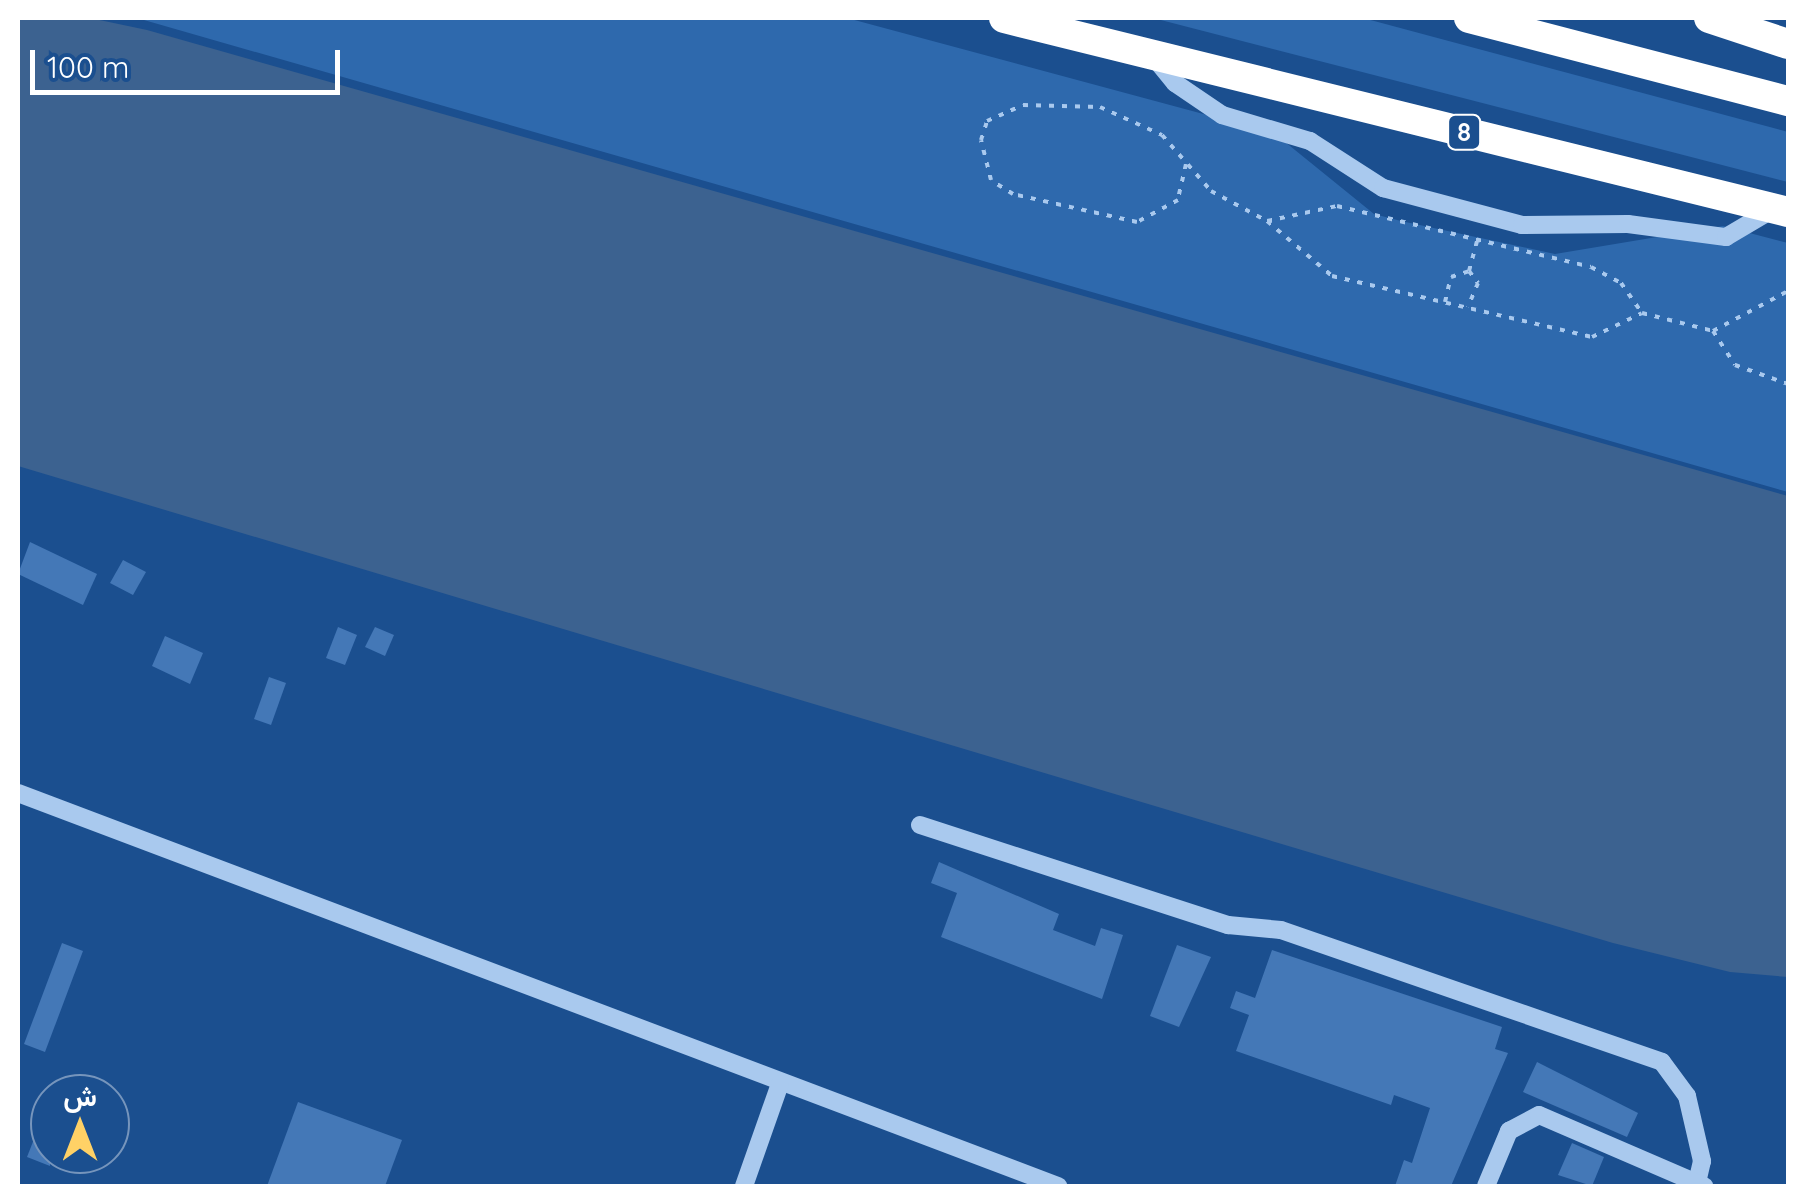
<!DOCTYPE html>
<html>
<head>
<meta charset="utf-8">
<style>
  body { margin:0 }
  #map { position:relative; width:1806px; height:1204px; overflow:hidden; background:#1b4f8f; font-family:Quicksand,Vazirmatn,sans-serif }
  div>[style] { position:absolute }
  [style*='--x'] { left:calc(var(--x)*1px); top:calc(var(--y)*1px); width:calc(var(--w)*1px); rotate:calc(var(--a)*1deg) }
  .green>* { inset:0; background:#2e69ad }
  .water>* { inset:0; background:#3c6290 }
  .building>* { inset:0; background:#4478b7 }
  .path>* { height:4px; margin-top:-2px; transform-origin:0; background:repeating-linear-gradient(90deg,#a9c9ee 0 5px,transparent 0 13px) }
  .minor>* { height:18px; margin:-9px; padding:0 9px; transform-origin:9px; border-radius:9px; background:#a9c9ee }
  .highway>* { height:30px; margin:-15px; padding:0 15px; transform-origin:15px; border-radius:15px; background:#fff }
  span { translate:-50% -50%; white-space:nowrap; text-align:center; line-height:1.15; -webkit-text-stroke:8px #1b4f8f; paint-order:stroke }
  .shield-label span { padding:2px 8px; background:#1b4f8f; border:2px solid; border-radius:8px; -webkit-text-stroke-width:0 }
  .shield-label { font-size:25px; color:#fff; font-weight:700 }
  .frame { position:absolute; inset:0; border:20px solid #fff; pointer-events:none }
  .north { position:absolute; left:30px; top:1074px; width:100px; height:100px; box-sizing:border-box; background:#1b4f8f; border:2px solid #7695bc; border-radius:50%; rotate:0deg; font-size:28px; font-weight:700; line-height:40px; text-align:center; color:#fff }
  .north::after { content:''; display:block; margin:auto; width:35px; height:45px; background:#ffd166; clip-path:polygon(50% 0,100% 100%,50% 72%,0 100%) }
  .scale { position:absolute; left:30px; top:50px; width:310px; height:45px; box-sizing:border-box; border:5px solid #fff; border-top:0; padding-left:12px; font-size:30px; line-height:35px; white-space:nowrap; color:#fff; -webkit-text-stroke:8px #1b4f8f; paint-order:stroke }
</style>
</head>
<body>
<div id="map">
  <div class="green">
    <i style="clip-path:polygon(137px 18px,847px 18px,1274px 133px,1374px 214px,1401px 221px,1555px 254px,1723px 226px,1788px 243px,1788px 492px)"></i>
    <i style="clip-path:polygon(1153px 18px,1363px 18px,1788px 132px,1788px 182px)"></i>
  </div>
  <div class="water">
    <i style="clip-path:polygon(18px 18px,90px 18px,147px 30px,1788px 496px,1788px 977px,1730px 972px,1613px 943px,18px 466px)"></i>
  </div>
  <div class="building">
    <i style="clip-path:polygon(30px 542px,97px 574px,83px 605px,18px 574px)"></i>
    <i style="clip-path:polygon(123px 560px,146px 572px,133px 595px,110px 583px)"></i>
    <i style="clip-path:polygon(338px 627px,357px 635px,345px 665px,326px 658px)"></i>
    <i style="clip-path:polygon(375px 627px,394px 635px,385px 656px,365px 647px)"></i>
    <i style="clip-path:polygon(165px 636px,203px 653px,190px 684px,152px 666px)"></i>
    <i style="clip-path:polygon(269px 677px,286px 683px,271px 725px,254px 719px)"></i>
    <i style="clip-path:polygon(939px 862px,1059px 914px,1053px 930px,1095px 946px,1101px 928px,1123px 935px,1102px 999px,941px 937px,957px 893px,931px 883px)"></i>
    <i style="clip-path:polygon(62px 943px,83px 951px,45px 1052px,24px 1044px)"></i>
    <i style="clip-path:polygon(1177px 945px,1211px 957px,1179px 1027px,1150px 1016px)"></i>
    <i style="clip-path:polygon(1272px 950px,1502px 1027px,1495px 1049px,1508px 1053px,1451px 1186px,1395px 1186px,1404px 1160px,1412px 1163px,1430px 1108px,1394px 1095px,1391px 1105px,1236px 1051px,1249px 1015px,1230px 1008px,1236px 991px,1255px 998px)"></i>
    <i style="clip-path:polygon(1537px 1062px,1638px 1113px,1627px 1137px,1523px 1092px)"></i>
    <i style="clip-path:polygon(49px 1101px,50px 1101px,50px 1166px,27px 1157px)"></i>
    <i style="clip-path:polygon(298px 1102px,402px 1140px,385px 1186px,267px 1186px)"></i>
    <i style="clip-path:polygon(1572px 1143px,1604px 1157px,1592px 1186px,1558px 1175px)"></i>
  </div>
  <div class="path">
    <i style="--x:1186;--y:164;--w:37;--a:103"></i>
    <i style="--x:1178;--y:200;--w:47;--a:151.8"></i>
    <i style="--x:1137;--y:222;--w:127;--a:-167.3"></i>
    <i style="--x:1013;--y:194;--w:26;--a:-148"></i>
    <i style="--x:991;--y:180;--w:41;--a:-104"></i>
    <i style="--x:981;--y:140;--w:20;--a:-72"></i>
    <i style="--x:987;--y:121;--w:39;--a:-24"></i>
    <i style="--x:1023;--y:105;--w:77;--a:1.5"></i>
    <i style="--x:1100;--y:107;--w:68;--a:24.3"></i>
    <i style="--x:1162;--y:135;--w:74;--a:48.8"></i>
    <i style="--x:1211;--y:191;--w:64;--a:28.2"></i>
    <i style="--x:1267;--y:221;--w:85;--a:40.2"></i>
    <i style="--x:1332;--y:276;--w:267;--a:13.2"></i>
    <i style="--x:1592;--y:337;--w:55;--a:-25.6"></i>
    <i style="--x:1267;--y:221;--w:72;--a:-12.1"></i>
    <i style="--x:1337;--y:206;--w:261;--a:13.5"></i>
    <i style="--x:1591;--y:267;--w:34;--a:28"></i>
    <i style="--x:1621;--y:283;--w:37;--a:55"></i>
    <i style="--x:1642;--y:313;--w:73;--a:14.2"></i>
    <i style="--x:1713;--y:331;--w:40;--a:57.1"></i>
    <i style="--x:1735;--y:365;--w:56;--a:19.7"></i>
    <i style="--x:1469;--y:271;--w:35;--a:-75"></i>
    <i style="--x:1445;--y:302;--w:26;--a:-77"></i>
    <i style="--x:1451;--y:277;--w:19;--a:-18"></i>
    <i style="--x:1469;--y:271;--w:15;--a:53"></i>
    <i style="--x:1478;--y:283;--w:26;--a:113"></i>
    <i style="--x:1713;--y:331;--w:85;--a:-28.1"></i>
  </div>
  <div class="minor">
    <i style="--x:1153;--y:56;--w:35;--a:51"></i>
    <i style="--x:1175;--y:83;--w:57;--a:34.2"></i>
    <i style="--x:1222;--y:115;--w:92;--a:16.5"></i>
    <i style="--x:1310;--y:141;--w:87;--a:32.8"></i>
    <i style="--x:1383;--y:188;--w:144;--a:14.9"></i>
    <i style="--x:1522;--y:225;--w:106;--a:-0.5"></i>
    <i style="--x:1628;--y:224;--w:99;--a:7.6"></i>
    <i style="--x:1726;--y:237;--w:57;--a:-30.6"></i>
    <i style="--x:18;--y:793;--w:1112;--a:20.7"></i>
    <i style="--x:920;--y:825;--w:324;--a:18"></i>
    <i style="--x:1228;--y:925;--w:53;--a:5.4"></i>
    <i style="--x:1281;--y:930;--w:403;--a:19.1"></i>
    <i style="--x:1662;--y:1062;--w:42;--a:53.7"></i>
    <i style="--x:1687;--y:1096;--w:67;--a:77"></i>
    <i style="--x:1702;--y:1161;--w:23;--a:103"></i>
    <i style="--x:744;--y:1186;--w:108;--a:-70.6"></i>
    <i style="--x:1486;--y:1186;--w:60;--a:-67.3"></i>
    <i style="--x:1509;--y:1131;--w:34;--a:-28"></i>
    <i style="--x:1539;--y:1115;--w:180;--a:23.3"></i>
  </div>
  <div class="highway">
    <i style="--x:1004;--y:18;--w:808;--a:13.9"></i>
    <i style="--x:1469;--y:18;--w:330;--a:14.6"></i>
    <i style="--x:1709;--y:18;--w:83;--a:18.2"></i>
  </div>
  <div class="shield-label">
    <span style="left:1464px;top:132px">8</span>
  </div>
  <div class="frame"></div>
  <div class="north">ش</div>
  <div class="scale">100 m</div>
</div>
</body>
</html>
